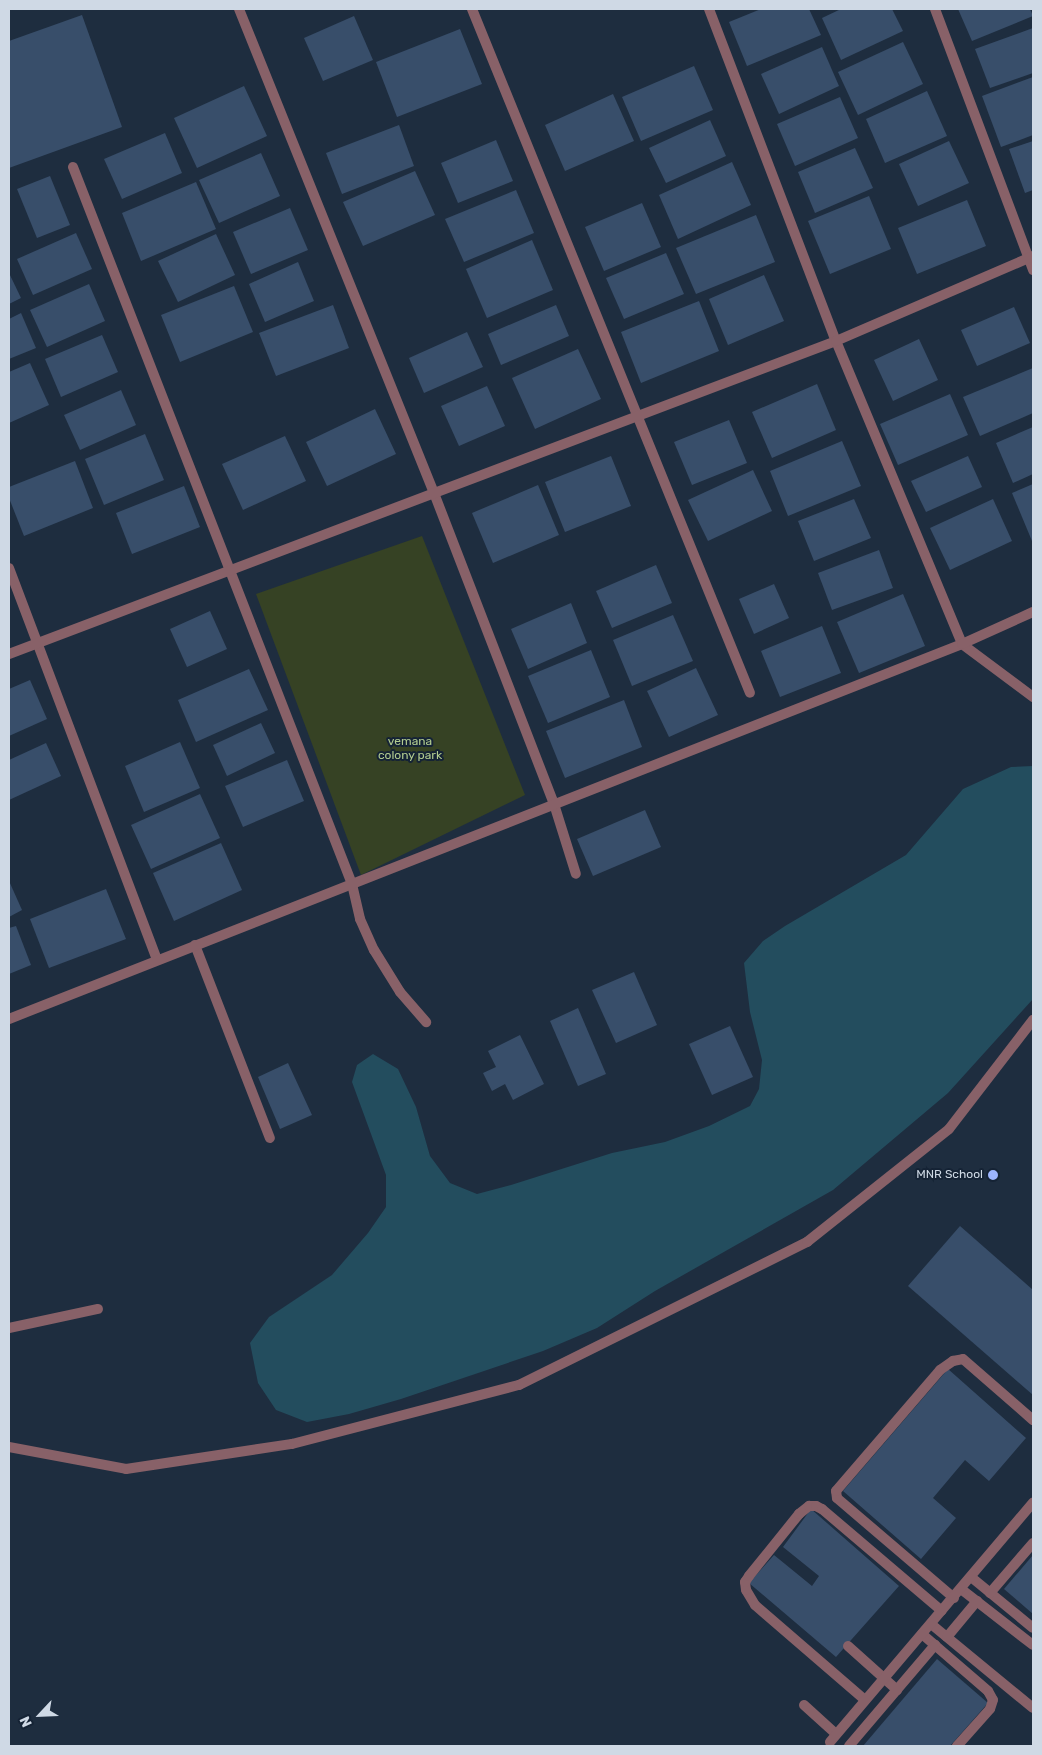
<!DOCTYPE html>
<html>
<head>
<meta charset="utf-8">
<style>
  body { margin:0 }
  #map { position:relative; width:1042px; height:1755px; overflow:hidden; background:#1e2d3f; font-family:Rubik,sans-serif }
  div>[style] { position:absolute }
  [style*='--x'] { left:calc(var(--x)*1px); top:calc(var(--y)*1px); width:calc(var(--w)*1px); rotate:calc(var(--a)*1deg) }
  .green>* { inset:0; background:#364224 }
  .water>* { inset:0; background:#234d5e }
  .building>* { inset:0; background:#384e6a }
  .lane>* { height:10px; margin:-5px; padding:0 5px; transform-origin:5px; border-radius:5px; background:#886168 }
  .street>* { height:10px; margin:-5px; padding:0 5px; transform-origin:5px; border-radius:5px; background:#886168 }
  .dots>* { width:14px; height:14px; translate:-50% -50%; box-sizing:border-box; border:2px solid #152335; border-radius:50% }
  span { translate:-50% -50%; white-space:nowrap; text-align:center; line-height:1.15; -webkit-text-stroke:4px #152335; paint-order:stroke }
  .park-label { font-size:12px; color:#b1cb8f }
  .poi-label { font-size:12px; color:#cfd9e5 }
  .right { translate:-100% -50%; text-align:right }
  .frame { position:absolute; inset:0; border:10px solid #cfd9e5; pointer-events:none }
  .north { position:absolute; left:15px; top:1690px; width:50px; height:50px; -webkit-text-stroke:4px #152335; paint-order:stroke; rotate:245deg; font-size:14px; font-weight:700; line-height:20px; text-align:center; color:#cfd9e5 }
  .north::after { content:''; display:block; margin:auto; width:18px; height:22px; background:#cfd9e5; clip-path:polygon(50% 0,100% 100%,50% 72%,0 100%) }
</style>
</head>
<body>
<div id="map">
  <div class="green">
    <i style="clip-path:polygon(422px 536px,525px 795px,361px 875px,256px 594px)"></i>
  </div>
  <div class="water">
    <i style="clip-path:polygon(1033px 766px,1033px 999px,948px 1093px,833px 1190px,655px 1291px,597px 1328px,543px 1351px,401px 1399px,349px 1414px,307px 1422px,276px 1410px,258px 1383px,250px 1343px,269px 1317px,332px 1275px,368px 1233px,386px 1207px,386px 1175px,352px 1082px,357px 1065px,373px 1054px,398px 1069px,416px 1107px,430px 1156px,450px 1183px,477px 1194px,511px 1185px,612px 1153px,665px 1142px,709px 1126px,750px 1106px,759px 1089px,762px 1060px,750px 1012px,744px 963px,763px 941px,785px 926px,906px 855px,963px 789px,1011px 767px)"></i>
  </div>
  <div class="building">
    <i style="clip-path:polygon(761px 9px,809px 9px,821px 35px,747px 66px,729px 22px)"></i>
    <i style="clip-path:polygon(841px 9px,892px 9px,903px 31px,841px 60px,822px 18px)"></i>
    <i style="clip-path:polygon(958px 9px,1030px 9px,1033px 16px,972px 41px)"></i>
    <i style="clip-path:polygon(82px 15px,122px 127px,9px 168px,9px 41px)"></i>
    <i style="clip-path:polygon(354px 16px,373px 60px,323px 81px,304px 38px)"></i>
    <i style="clip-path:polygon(1033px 28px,1033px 73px,990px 88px,975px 49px)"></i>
    <i style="clip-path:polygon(460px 29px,482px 84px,397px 117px,376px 62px)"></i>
    <i style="clip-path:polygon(903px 42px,923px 84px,858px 115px,838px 72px)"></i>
    <i style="clip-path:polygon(822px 47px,839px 86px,779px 114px,761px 74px)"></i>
    <i style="clip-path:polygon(694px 66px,713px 110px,641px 141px,622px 97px)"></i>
    <i style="clip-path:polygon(1033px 77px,1033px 135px,1001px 147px,982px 96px)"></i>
    <i style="clip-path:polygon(244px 86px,267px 136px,197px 168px,174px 118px)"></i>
    <i style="clip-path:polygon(927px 91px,947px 136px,885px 163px,866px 119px)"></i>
    <i style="clip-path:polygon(613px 94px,634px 141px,565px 171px,545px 125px)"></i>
    <i style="clip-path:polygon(840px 97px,858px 138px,795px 166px,777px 124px)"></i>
    <i style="clip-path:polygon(710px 120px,726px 156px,666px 183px,649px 148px)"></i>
    <i style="clip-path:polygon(399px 125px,414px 166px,342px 194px,326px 153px)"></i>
    <i style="clip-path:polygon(165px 133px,182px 173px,122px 199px,104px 159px)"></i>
    <i style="clip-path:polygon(496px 140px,513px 181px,458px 203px,441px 163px)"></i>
    <i style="clip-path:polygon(949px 141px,969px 183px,918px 206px,899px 164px)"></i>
    <i style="clip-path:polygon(1033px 141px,1033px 190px,1025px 193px,1009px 149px)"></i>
    <i style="clip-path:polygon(855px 148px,873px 188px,815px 213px,798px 172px)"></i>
    <i style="clip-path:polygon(261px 153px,280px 196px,219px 223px,199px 180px)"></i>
    <i style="clip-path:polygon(732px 162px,751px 205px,678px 239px,659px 195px)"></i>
    <i style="clip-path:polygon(415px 171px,435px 215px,363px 246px,343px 202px)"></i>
    <i style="clip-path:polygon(50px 176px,70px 225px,37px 238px,17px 189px)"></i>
    <i style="clip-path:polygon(196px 182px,216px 229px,141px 261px,122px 213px)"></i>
    <i style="clip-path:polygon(516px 190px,534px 233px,464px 262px,445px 219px)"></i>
    <i style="clip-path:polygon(869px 196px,891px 249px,830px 274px,808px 221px)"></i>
    <i style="clip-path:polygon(967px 200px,986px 246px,917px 274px,898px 228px)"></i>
    <i style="clip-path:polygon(642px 203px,661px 247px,604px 271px,585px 227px)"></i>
    <i style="clip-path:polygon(290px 208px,308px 250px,251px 274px,233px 232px)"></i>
    <i style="clip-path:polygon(756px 215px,775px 262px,696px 294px,676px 248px)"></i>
    <i style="clip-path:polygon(76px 233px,92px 269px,33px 295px,17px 259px)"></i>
    <i style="clip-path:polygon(216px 234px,235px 275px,178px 302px,158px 261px)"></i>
    <i style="clip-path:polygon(532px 240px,553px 290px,487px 318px,466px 269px)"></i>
    <i style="clip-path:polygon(666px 253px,684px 294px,624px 319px,606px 278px)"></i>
    <i style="clip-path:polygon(298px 262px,314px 301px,265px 322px,249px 284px)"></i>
    <i style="clip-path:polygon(9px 273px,21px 298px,9px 304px)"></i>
    <i style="clip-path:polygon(764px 275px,784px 321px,728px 345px,709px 299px)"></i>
    <i style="clip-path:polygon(89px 284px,105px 321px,47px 347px,30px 310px)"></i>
    <i style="clip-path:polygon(234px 286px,253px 332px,180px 362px,161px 315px)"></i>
    <i style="clip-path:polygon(699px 301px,719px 351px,641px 383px,621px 332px)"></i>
    <i style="clip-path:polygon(333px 305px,349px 348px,276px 376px,259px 333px)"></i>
    <i style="clip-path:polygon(556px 305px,569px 336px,501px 365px,488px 334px)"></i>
    <i style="clip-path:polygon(1014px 307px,1030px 343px,977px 366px,961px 330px)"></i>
    <i style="clip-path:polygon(21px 313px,36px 348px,9px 359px,9px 319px)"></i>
    <i style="clip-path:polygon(467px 332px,483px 367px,424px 393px,409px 358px)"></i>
    <i style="clip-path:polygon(102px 335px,118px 372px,61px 397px,45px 359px)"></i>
    <i style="clip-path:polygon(919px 339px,938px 380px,893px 401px,874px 360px)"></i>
    <i style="clip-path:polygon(578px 349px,601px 399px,535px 429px,512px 378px)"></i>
    <i style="clip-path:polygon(30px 363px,49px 405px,9px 423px,9px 372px)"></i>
    <i style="clip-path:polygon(1033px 368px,1033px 413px,980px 436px,963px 397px)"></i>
    <i style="clip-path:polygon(817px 384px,836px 430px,772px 458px,752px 412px)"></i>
    <i style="clip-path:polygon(487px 386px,505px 426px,459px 446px,441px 406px)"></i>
    <i style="clip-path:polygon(121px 390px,136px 425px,80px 450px,64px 415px)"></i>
    <i style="clip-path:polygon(950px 394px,968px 435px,898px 465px,880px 424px)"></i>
    <i style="clip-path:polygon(375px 409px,396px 454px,327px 486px,306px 442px)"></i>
    <i style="clip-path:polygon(729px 420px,747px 463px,692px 485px,674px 442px)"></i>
    <i style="clip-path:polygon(1033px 427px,1033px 474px,1013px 483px,996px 443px)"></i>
    <i style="clip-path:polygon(145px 434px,164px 480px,104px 505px,85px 459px)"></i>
    <i style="clip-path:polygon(285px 436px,306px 481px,243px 510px,222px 464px)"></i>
    <i style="clip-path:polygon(842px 441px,861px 486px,788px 516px,770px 471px)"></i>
    <i style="clip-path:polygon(611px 456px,631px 506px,565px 532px,545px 482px)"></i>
    <i style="clip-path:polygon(968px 456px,982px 487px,926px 512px,911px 481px)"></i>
    <i style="clip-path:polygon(75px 461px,93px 508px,24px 536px,9px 498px,9px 487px)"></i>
    <i style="clip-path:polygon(753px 470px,772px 511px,708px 541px,688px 500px)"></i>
    <i style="clip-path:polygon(1033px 484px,1033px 540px,1032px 541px,1012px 493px)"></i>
    <i style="clip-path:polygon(538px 485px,559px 535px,493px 563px,472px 513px)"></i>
    <i style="clip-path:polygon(184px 486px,200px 527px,132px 554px,116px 513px)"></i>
    <i style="clip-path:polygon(854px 499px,871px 538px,814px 561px,798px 521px)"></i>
    <i style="clip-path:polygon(993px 499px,1012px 541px,950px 570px,930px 528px)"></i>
    <i style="clip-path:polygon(879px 550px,893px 588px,832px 610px,818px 573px)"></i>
    <i style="clip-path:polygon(656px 565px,672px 603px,612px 628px,596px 591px)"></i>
    <i style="clip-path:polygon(774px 584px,789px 618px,754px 634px,739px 599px)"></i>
    <i style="clip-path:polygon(903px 594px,925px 646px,859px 673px,837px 622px)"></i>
    <i style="clip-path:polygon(571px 603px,587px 643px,528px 669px,511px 629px)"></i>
    <i style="clip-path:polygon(210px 611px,227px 649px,187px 667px,170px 629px)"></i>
    <i style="clip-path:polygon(673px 615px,693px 661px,632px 686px,613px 640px)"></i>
    <i style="clip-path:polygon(822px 626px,841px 673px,780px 697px,761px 651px)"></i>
    <i style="clip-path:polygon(591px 650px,610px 697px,548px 723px,528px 676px)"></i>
    <i style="clip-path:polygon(696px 668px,718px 715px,669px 737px,647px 691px)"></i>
    <i style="clip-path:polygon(249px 669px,268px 710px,196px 742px,178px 700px)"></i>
    <i style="clip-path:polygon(30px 680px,47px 719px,9px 736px,9px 689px)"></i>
    <i style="clip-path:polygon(624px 700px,642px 747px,565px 778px,546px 731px)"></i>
    <i style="clip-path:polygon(261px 723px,275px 753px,227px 776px,213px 745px)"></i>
    <i style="clip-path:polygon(180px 742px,200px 788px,144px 812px,125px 766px)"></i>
    <i style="clip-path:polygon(46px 743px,61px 776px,9px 800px,9px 760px)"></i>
    <i style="clip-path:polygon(287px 760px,304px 801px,243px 827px,225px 786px)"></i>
    <i style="clip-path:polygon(200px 794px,220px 838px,151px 869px,131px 825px)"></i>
    <i style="clip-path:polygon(645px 810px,661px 847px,593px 876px,577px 839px)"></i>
    <i style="clip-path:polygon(221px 843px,242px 890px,174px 921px,153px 873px)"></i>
    <i style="clip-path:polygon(9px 881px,22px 910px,9px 917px)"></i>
    <i style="clip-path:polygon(106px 889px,126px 939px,49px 968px,30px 919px)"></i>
    <i style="clip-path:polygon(16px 926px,31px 965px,9px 974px,9px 928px)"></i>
    <i style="clip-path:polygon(634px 972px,657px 1025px,616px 1043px,592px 990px)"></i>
    <i style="clip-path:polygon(578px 1008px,606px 1074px,578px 1086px,550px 1021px)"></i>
    <i style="clip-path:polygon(730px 1026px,753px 1077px,712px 1095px,689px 1044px)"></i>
    <i style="clip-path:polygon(520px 1035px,544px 1084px,513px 1100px,505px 1084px,492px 1091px,483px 1073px,496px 1067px,488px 1051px)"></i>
    <i style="clip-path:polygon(288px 1063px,312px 1115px,280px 1129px,258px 1077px)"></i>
    <i style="clip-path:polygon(960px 1226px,1033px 1290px,1033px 1395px,908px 1286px)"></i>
    <i style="clip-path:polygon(948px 1369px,1026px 1438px,989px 1481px,965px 1460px,933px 1498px,956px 1518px,921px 1559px,843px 1491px)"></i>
    <i style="clip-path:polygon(811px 1509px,899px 1586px,836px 1657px,749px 1583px,774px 1555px,812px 1586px,819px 1576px,783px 1547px)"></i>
    <i style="clip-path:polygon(1033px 1555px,1033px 1614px,1004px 1589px)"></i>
    <i style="clip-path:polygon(937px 1659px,988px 1703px,950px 1746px,863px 1746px)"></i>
  </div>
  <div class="lane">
    <i style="--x:554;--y:804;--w:73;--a:72.6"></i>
    <i style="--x:352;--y:884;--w:36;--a:77"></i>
    <i style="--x:360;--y:919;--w:34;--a:66"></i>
    <i style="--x:374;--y:950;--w:49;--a:58.2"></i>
    <i style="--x:400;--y:992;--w:40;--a:49"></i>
    <i style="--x:195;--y:945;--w:207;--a:68.8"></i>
    <i style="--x:9;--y:1328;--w:91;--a:-12.1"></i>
  </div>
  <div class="street">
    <i style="--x:239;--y:9;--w:522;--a:68.06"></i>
    <i style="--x:434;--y:493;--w:333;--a:68.9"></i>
    <i style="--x:472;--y:9;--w:738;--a:67.88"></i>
    <i style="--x:709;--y:9;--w:355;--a:69.1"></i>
    <i style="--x:836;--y:341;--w:328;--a:67.4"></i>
    <i style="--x:962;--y:644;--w:89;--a:36.7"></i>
    <i style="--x:935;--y:9;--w:279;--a:69.4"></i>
    <i style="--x:73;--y:167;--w:769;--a:68.74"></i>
    <i style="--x:9;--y:568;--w:419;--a:69.3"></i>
    <i style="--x:9;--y:654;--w:884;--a:-20.73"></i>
    <i style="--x:836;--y:341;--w:215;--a:-23.3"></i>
    <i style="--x:9;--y:1019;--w:1024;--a:-21.48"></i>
    <i style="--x:962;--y:644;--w:78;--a:-24.3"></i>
    <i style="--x:9;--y:1447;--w:119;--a:10.6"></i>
    <i style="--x:126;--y:1469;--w:168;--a:-8.6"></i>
    <i style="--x:292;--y:1444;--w:235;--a:-14.6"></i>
    <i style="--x:519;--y:1385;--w:322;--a:-26.4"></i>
    <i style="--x:807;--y:1242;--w:181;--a:-38.5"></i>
    <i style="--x:949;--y:1129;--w:138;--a:-52.4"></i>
    <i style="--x:971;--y:1577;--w:80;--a:39.4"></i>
    <i style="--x:961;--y:1589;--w:91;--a:37.9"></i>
    <i style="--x:990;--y:1593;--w:66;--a:-49.3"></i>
    <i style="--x:954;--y:1598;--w:154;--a:-139.5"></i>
    <i style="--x:837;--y:1498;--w:7;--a:-98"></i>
    <i style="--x:836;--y:1491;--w:160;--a:-49.3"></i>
    <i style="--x:940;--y:1370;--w:16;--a:-35"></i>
    <i style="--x:953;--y:1361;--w:10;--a:-11"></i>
    <i style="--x:963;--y:1359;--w:93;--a:41.1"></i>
    <i style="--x:931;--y:1624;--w:132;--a:39.5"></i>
    <i style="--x:922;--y:1634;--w:87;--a:40.8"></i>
    <i style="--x:988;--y:1691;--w:10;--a:61"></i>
    <i style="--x:993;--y:1700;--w:9;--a:108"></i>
    <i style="--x:990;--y:1709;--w:50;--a:131.7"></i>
    <i style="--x:947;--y:1637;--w:47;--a:-50.2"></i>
    <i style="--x:848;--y:1646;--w:66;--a:41.9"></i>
    <i style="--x:865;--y:1700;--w:145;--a:-139.2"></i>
    <i style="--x:755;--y:1605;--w:17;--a:-121"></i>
    <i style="--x:746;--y:1590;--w:8;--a:-97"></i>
    <i style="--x:745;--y:1582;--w:7;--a:-56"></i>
    <i style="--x:749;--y:1576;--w:80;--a:-51.1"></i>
    <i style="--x:799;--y:1514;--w:13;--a:-39"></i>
    <i style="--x:809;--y:1506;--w:7;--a:0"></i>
    <i style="--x:816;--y:1506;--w:7;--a:27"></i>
    <i style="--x:822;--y:1509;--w:157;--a:40.4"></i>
    <i style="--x:804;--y:1705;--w:43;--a:42.2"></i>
    <i style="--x:830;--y:1742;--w:314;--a:-49.7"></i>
    <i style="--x:849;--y:1746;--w:133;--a:-49.6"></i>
  </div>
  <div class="dots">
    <i style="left:993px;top:1175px;background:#9cb4fd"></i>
  </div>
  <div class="park-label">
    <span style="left:410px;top:749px">vemana<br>colony park</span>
  </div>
  <div class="poi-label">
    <span class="right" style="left:983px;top:1175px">MNR School</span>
  </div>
  <div class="frame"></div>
  <div class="north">N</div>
</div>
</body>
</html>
